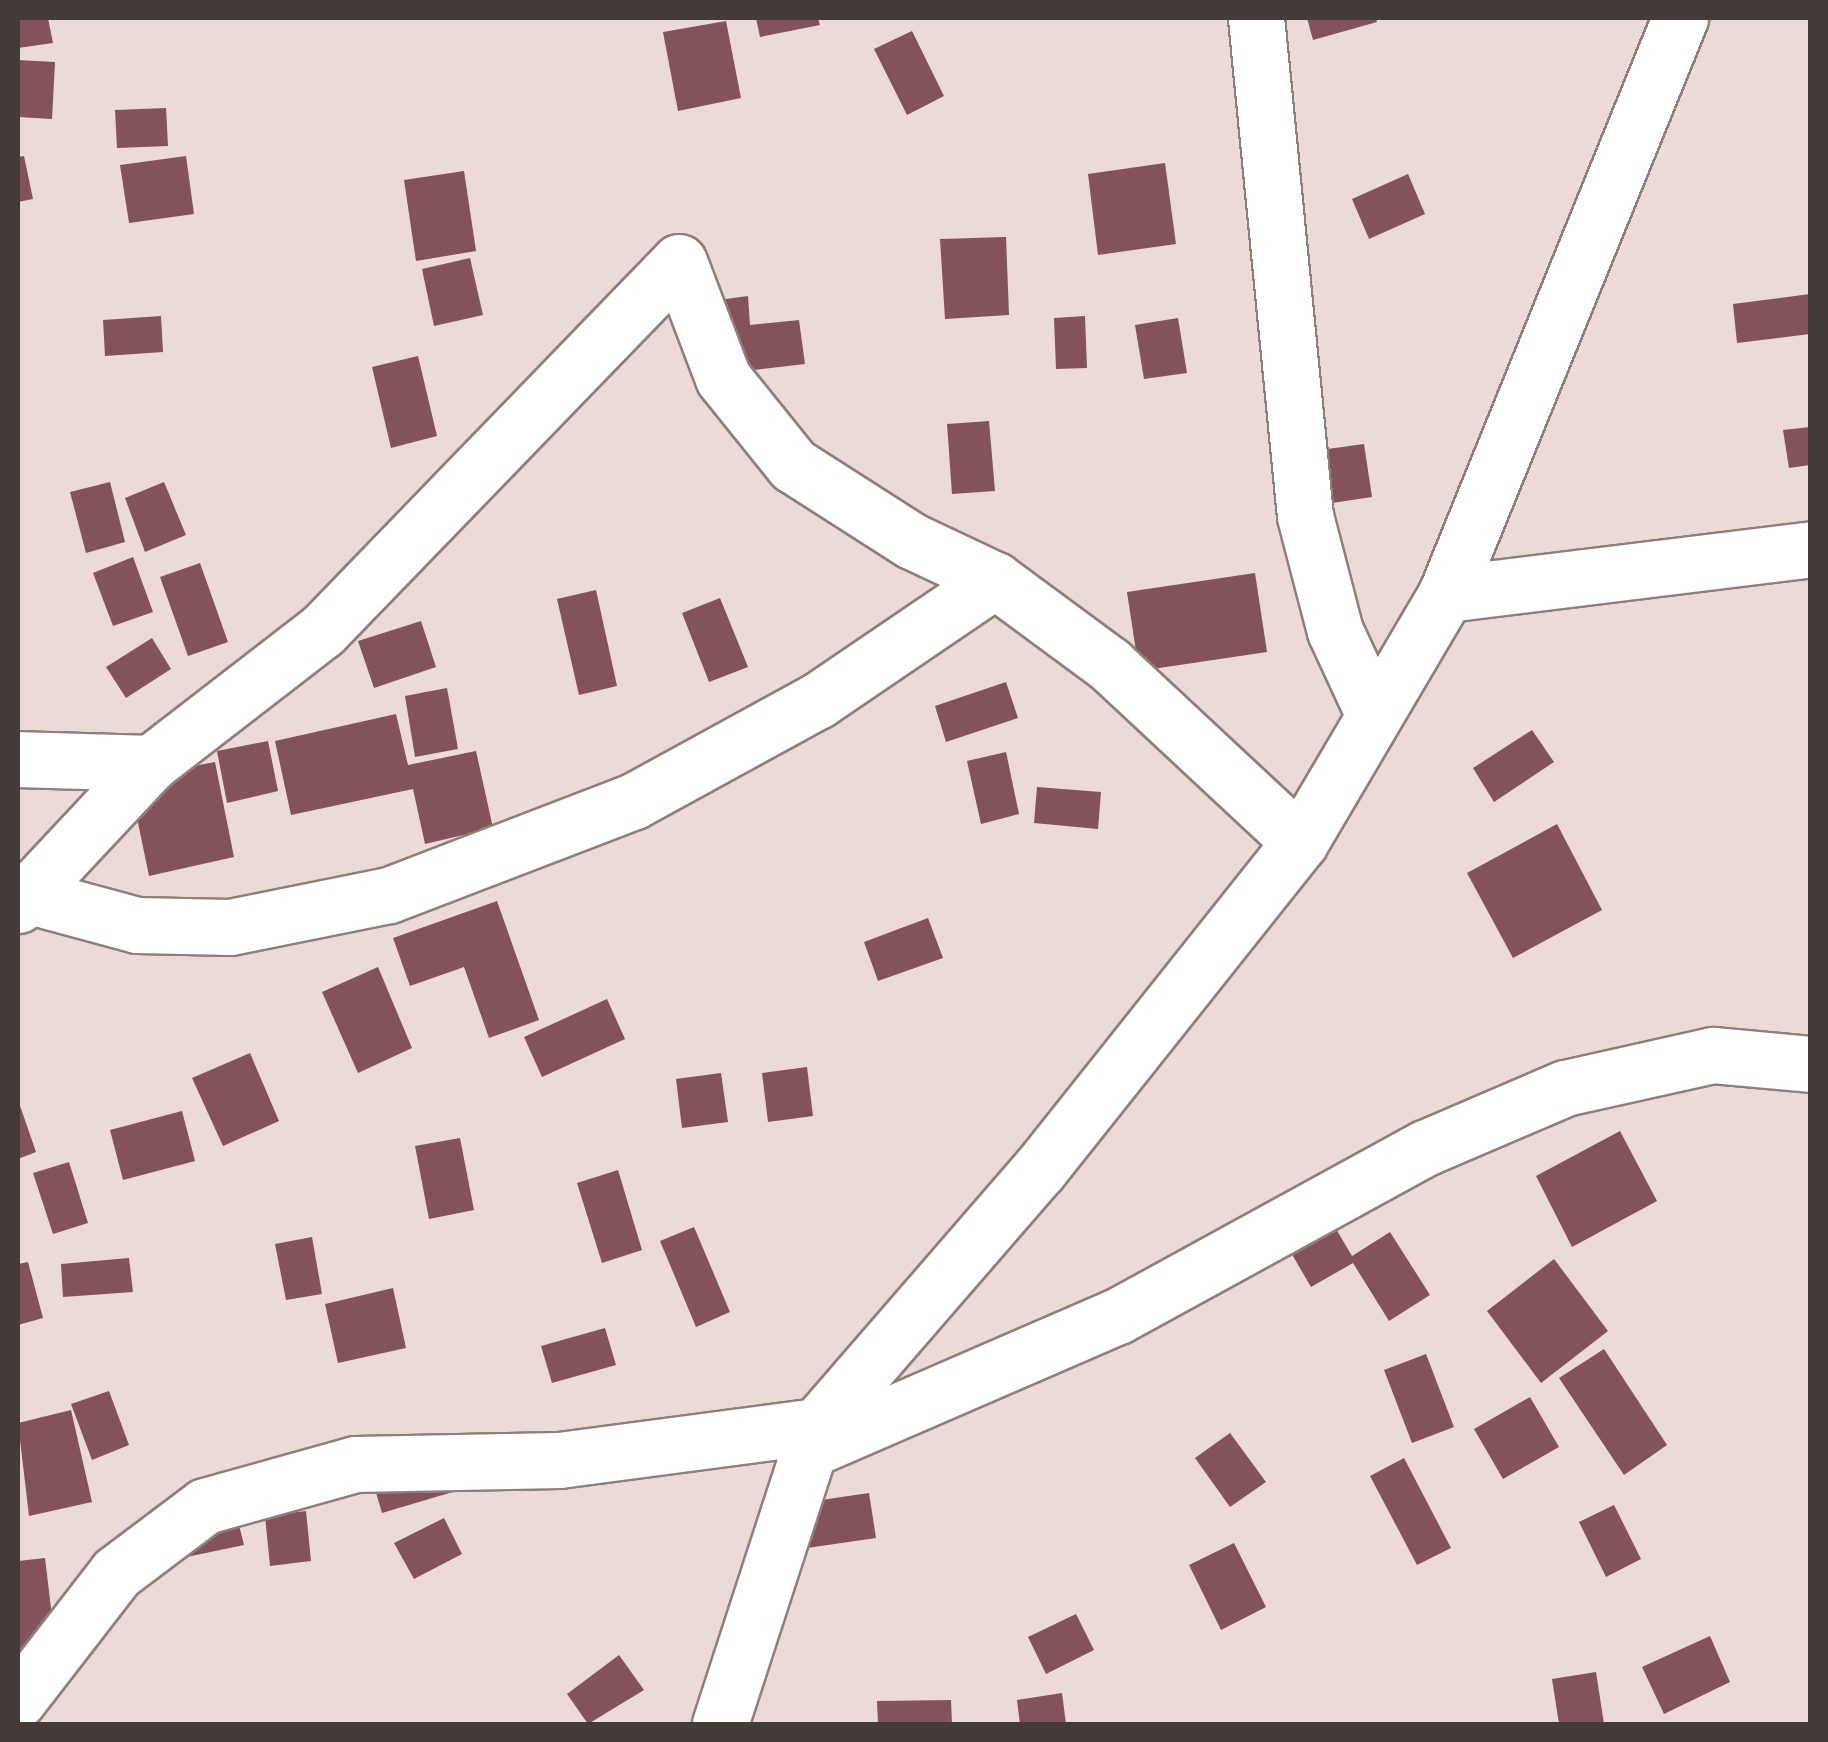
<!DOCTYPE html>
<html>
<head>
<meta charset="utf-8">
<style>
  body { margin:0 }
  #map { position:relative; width:1828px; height:1742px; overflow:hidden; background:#ebdad8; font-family:"Source Sans 3",sans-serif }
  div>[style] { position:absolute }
  .building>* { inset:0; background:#83525b }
  .roads { filter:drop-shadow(2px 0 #8e7f7d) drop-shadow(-2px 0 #8e7f7d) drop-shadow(0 2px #8e7f7d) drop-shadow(0 -2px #8e7f7d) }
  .minor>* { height:55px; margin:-27.5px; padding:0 27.5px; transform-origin:27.5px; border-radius:27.5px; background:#fff }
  span { translate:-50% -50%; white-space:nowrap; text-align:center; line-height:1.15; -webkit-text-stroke:10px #f9e7e5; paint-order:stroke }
  .frame { position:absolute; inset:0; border:20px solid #423b3a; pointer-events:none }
</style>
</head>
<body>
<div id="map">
  <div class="building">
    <i style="clip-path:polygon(18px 18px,48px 18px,53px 43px,18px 48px)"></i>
    <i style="clip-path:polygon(756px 18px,818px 18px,820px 25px,760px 37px)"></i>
    <i style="clip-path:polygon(1307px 18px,1376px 18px,1377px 22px,1313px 40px)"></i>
    <i style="clip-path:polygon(726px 21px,741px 98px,678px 111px,663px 32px)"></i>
    <i style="clip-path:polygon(912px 31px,944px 96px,907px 115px,874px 49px)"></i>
    <i style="clip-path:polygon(18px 60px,55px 62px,52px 119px,18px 117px)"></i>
    <i style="clip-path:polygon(166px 108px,168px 146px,117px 148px,115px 110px)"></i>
    <i style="clip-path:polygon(24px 156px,33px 199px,18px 202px,18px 157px)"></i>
    <i style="clip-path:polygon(186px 156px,194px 214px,129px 223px,120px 165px)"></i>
    <i style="clip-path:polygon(1165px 163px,1176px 244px,1098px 255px,1088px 174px)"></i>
    <i style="clip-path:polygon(464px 171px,476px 251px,416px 261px,404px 180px)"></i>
    <i style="clip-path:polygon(1408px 174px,1425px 214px,1369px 239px,1352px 199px)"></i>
    <i style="clip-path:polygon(1006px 237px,1009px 315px,945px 319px,940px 239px)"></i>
    <i style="clip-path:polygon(470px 258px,483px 315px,434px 326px,422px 269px)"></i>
    <i style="clip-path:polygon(1810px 294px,1810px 334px,1737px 343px,1733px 304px)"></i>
    <i style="clip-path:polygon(748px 296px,750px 325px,799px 320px,805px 364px,712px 375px,704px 302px)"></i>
    <i style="clip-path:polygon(161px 316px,163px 352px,105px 356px,103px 320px)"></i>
    <i style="clip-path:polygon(1085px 316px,1087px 368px,1056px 369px,1054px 318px)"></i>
    <i style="clip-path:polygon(1178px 318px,1187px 373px,1144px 379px,1135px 325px)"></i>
    <i style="clip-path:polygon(418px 356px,437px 436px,391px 448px,372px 367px)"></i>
    <i style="clip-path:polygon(989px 421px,995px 491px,952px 494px,947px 424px)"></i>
    <i style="clip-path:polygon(1810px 427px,1810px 465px,1789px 468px,1783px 430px)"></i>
    <i style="clip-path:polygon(1364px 444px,1372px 497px,1299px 508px,1291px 454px)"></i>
    <i style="clip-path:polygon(110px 482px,125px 542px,86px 553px,70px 492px)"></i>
    <i style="clip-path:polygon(164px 482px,186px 535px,145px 552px,125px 498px)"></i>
    <i style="clip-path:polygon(133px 557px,153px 612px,113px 626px,93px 573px)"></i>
    <i style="clip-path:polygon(200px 563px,228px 642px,188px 656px,160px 577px)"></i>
    <i style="clip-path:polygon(1255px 573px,1267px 652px,1139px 671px,1127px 592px)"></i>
    <i style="clip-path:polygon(596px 590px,617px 686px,579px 695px,557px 599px)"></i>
    <i style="clip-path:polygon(720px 598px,748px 667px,709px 682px,682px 613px)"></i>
    <i style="clip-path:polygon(421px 621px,436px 667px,374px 688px,358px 641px)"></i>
    <i style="clip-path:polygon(152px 638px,171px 669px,126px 698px,106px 667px)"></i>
    <i style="clip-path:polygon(1006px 682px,1018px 718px,946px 742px,935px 706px)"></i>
    <i style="clip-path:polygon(447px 688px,458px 749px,415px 757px,405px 696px)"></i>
    <i style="clip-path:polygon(396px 714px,408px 765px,476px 751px,493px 828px,425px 844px,413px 789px,291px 815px,275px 741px)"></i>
    <i style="clip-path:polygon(1532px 730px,1554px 762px,1494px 802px,1473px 768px)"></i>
    <i style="clip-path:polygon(268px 741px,278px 791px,227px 803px,217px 751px)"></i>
    <i style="clip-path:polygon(1006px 752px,1019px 814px,981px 824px,967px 761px)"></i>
    <i style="clip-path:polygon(215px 762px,234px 857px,149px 876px,129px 779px)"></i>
    <i style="clip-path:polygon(1037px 787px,1101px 792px,1098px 829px,1034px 823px)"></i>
    <i style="clip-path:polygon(1557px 824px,1602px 910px,1513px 958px,1467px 873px)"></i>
    <i style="clip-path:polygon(497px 901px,539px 1020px,489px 1038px,464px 967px,410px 986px,393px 938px)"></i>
    <i style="clip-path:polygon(928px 918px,943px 958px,878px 981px,864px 942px)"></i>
    <i style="clip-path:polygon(378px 967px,412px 1048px,358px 1073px,322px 992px)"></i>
    <i style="clip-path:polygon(607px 999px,625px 1039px,542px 1077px,524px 1037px)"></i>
    <i style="clip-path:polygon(250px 1053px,279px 1121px,223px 1146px,192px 1078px)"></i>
    <i style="clip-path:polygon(807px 1067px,813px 1116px,768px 1122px,762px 1073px)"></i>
    <i style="clip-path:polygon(721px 1073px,728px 1122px,682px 1128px,676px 1079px)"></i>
    <i style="clip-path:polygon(18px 1100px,36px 1152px,18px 1159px)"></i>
    <i style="clip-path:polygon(182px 1111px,195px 1161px,123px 1180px,110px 1130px)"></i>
    <i style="clip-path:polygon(1620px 1131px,1657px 1201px,1572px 1247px,1536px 1176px)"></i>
    <i style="clip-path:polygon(460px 1138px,474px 1210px,429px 1219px,415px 1146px)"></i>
    <i style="clip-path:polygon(69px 1162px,88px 1223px,53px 1234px,33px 1173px)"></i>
    <i style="clip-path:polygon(618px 1170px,642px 1250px,602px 1263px,577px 1183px)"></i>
    <i style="clip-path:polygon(1313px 1190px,1352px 1256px,1390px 1232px,1430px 1295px,1389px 1321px,1353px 1263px,1311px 1287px,1269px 1215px)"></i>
    <i style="clip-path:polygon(694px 1227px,730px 1312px,696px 1327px,660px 1241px)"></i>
    <i style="clip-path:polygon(312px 1237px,322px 1294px,286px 1300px,275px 1244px)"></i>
    <i style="clip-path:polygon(129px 1258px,133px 1292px,63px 1297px,61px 1264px)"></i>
    <i style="clip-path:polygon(1554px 1259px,1608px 1331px,1541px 1383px,1487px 1311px)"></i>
    <i style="clip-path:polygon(28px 1262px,43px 1318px,18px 1325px,18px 1264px)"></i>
    <i style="clip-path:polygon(393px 1288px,406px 1348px,338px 1363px,325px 1304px)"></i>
    <i style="clip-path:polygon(605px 1328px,616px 1365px,552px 1383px,541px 1346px)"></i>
    <i style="clip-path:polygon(1604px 1349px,1667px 1445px,1624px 1475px,1559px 1378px)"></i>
    <i style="clip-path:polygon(1426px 1354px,1454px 1427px,1412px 1443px,1384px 1370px)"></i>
    <i style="clip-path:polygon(109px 1391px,129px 1445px,92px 1460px,71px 1404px)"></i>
    <i style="clip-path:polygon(1530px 1397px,1559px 1447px,1503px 1479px,1474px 1429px)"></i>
    <i style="clip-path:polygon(71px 1410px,92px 1502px,29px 1516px,18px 1423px)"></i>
    <i style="clip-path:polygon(1230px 1433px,1266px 1482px,1230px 1507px,1195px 1458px)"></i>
    <i style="clip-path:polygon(444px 1448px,456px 1491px,382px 1513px,369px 1469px)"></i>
    <i style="clip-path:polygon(1404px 1458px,1451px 1548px,1417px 1565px,1370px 1476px)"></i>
    <i style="clip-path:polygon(869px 1493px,876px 1538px,800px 1549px,794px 1504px)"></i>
    <i style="clip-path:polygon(1614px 1505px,1641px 1559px,1606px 1577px,1579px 1522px)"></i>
    <i style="clip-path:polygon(235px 1509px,244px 1545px,177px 1559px)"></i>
    <i style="clip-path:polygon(306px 1511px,311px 1561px,270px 1566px,265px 1516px)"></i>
    <i style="clip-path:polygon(444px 1518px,462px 1554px,414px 1579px,394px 1543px)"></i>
    <i style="clip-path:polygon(1234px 1543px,1266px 1607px,1221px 1630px,1189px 1565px)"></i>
    <i style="clip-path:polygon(45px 1558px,56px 1650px,18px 1655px,18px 1561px)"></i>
    <i style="clip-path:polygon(1076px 1614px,1094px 1650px,1046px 1674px,1028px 1637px)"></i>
    <i style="clip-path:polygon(1710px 1636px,1730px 1682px,1664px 1714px,1642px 1667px)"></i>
    <i style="clip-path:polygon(619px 1655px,644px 1690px,588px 1724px,567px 1694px)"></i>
    <i style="clip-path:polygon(1596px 1672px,1604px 1724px,1559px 1724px,1552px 1679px)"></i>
    <i style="clip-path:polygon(1062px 1693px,1066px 1724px,1020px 1724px,1017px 1700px)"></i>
    <i style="clip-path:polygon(951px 1700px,952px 1724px,878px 1724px,877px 1701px)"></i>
  </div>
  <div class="roads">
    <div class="minor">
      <i style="left:1256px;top:18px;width:500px;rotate:84.38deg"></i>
      <i style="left:1305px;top:516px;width:119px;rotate:75.4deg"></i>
      <i style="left:1335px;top:631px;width:93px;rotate:65.1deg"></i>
      <i style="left:1446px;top:594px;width:367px;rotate:-7deg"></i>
      <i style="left:18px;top:759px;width:133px;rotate:1.7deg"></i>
      <i style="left:26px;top:895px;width:115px;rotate:15.1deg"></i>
      <i style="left:137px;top:925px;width:93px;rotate:1.2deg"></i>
      <i style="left:230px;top:927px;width:162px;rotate:-11.4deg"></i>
      <i style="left:389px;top:895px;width:262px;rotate:-21deg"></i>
      <i style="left:634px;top:801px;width:209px;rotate:-28.7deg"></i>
      <i style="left:817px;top:701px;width:215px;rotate:-34.2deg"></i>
      <i style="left:18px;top:905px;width:195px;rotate:-46.9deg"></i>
      <i style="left:151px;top:763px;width:216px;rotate:-37.7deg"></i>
      <i style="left:322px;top:631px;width:513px;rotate:-45.95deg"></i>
      <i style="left:679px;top:262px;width:124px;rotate:69.2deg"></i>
      <i style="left:723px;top:378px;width:112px;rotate:51.2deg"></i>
      <i style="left:793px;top:465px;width:141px;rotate:32.6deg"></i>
      <i style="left:912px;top:541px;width:92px;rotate:25.2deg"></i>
      <i style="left:995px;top:580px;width:142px;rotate:36.4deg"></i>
      <i style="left:1109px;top:664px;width:261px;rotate:43deg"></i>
      <i style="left:808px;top:1450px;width:338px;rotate:-23.4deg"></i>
      <i style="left:1118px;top:1316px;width:350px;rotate:-28.7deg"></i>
      <i style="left:1425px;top:1148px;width:152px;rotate:-23.2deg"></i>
      <i style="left:1565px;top:1088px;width:152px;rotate:-12.6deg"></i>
      <i style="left:1713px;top:1055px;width:97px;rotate:5.3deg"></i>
      <i style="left:18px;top:1700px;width:160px;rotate:-52.3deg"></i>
      <i style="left:116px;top:1573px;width:111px;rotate:-37deg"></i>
      <i style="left:205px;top:1506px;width:156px;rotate:-15.6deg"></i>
      <i style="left:355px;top:1464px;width:204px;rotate:-1.1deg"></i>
      <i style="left:559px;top:1460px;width:260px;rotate:-7.5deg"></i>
      <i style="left:817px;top:1426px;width:339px;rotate:-49.1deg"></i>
      <i style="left:1039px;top:1170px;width:419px;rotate:-51.5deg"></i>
      <i style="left:1300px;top:842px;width:288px;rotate:-59.5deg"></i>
      <i style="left:1446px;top:594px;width:622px;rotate:-67.89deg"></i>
      <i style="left:720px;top:1724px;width:313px;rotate:-72deg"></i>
    </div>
  </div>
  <div class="frame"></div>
</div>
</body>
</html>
